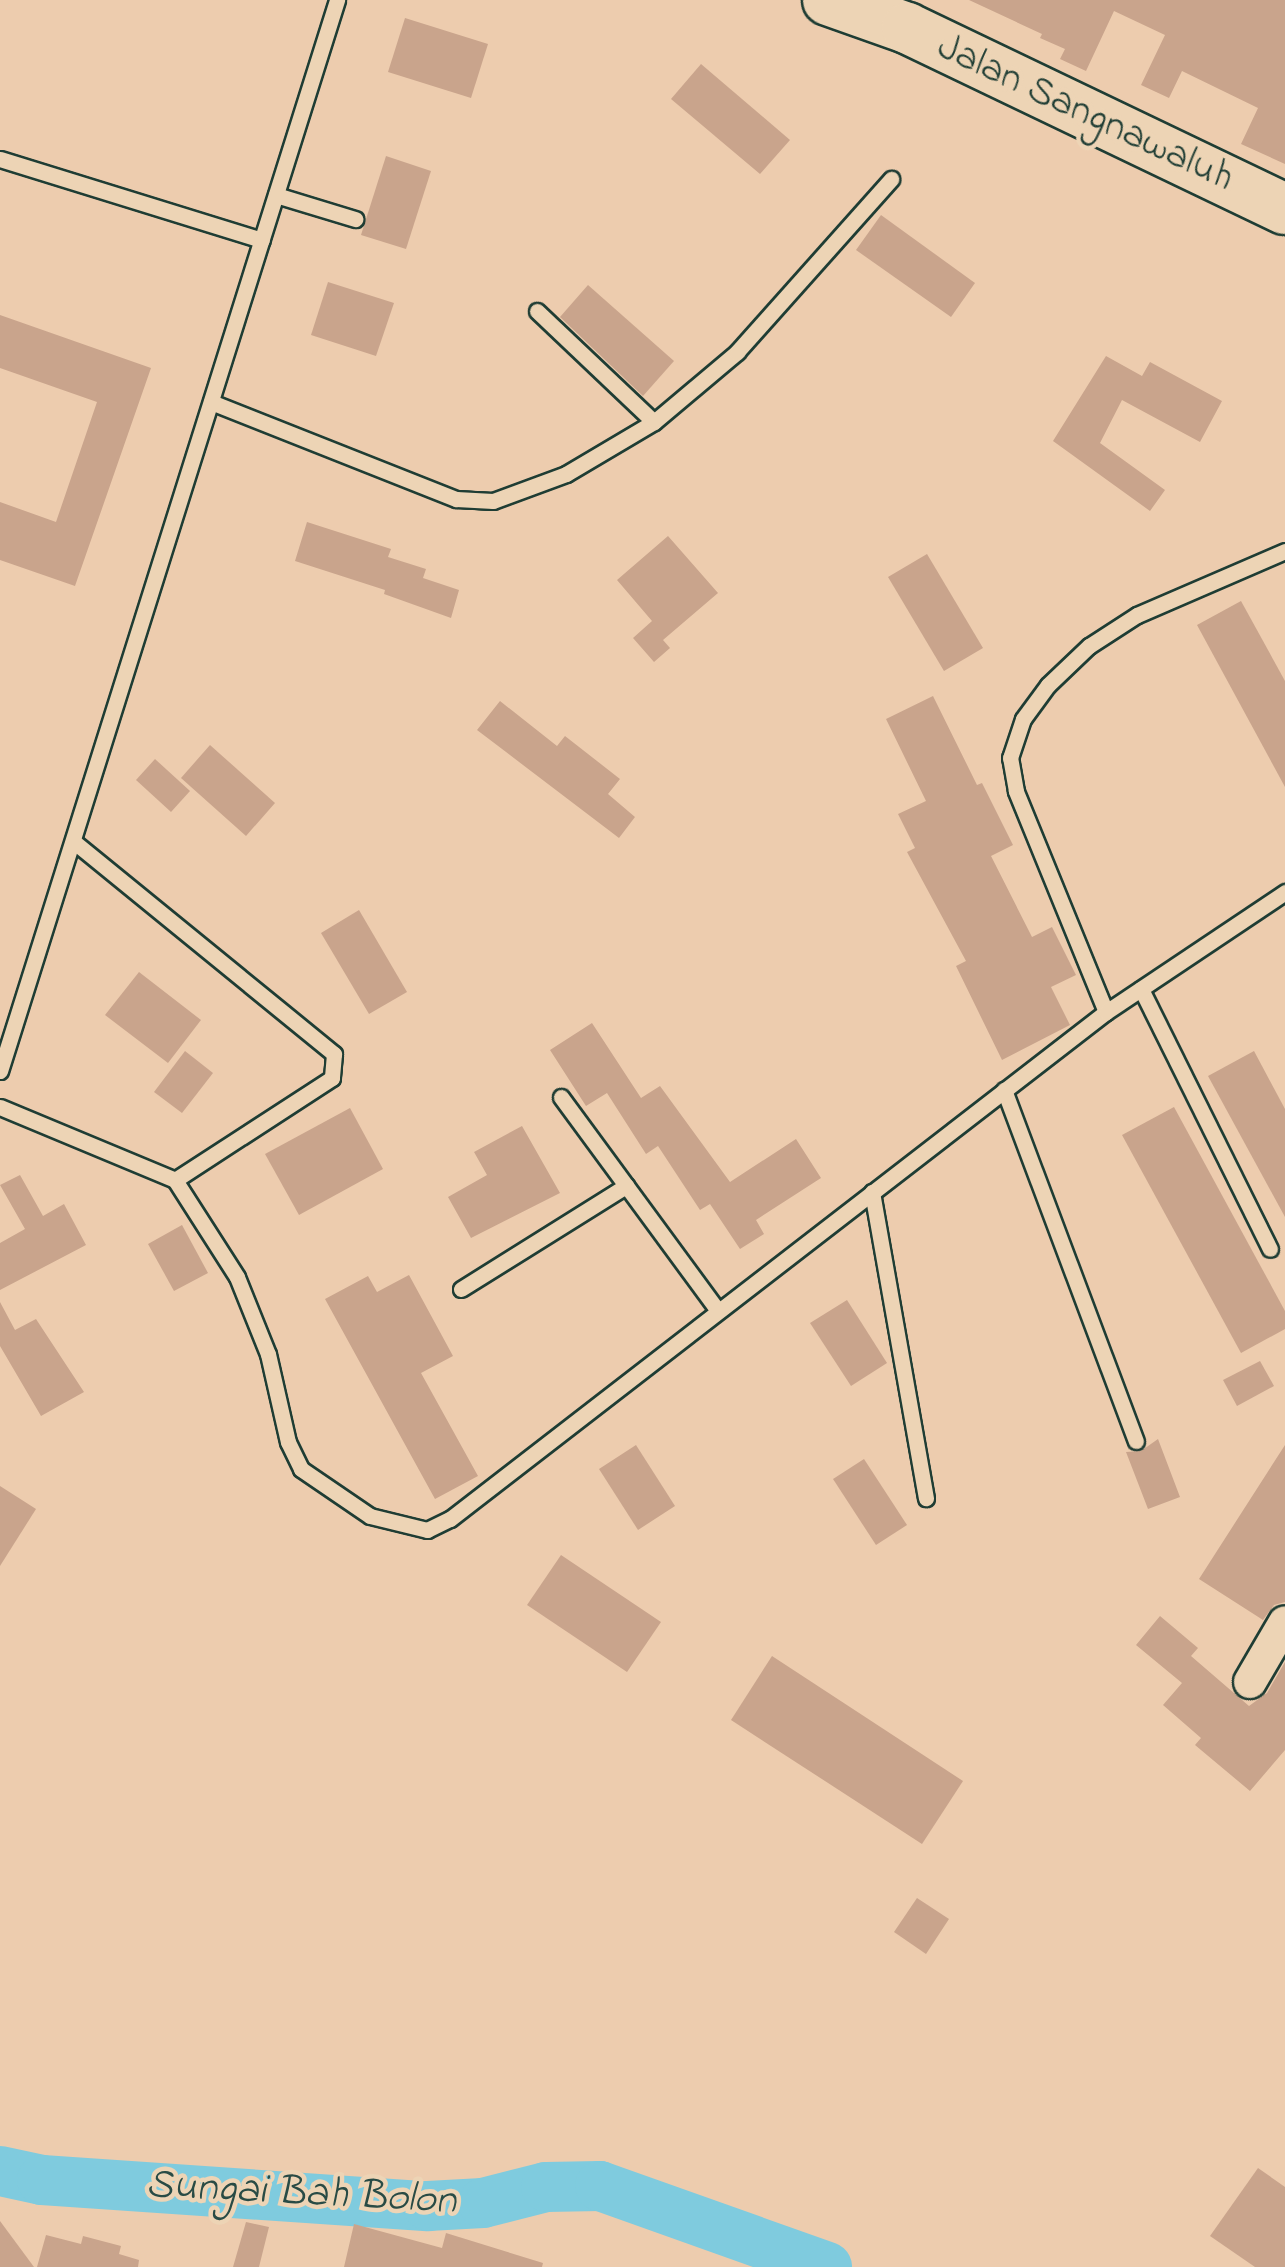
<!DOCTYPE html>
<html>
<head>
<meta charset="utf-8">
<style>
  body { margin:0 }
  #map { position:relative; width:1285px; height:2267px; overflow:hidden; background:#edccae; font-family:"Indie Flower",sans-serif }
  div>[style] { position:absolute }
  .river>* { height:50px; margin:-25px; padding:0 25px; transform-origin:25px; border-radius:25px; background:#7fcbde }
  .building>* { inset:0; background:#c9a48c }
  .roads { filter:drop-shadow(2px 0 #1f3d34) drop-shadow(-2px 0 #1f3d34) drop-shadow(0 2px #1f3d34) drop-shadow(0 -2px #1f3d34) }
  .lane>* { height:15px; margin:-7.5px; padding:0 7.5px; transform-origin:7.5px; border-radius:7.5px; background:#edd4b5 }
  .street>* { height:32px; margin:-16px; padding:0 16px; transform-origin:16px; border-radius:16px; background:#edd4b5 }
  .primary>* { height:50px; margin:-25px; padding:0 25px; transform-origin:25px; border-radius:25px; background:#edd4b5 }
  span { translate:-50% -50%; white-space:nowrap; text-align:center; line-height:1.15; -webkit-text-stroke:9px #edd4b5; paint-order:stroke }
  .street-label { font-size:40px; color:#1f3d34 }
  .water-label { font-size:42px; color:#294b45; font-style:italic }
</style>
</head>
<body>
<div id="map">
  <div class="river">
    <i style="left:0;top:2171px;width:43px;rotate:12.1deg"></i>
    <i style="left:42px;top:2180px;width:387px;rotate:3.9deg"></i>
    <i style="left:428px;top:2206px;width:55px;rotate:-3.1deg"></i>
    <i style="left:483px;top:2203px;width:65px;rotate:-14.3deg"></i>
    <i style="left:546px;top:2187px;width:54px;rotate:-1.1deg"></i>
    <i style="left:600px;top:2186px;width:241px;rotate:19.6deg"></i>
  </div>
  <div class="building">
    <i style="clip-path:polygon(969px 0,1285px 0,1285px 164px,1241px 144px,1258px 108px,1182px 71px,1169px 98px,1141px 85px,1165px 35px,1114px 11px,1086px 71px,1060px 59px,1065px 49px,1040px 38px,1042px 34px)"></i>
    <i style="clip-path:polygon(405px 18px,488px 44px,471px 98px,388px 72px)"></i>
    <i style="clip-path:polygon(701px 64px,790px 140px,760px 174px,671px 99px)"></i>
    <i style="clip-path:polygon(386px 156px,431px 171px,406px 249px,361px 235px)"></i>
    <i style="clip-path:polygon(881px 215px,975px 283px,951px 317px,856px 250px)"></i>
    <i style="clip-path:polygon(328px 282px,394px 303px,376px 356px,311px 335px)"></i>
    <i style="clip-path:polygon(588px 285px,674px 361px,643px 396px,560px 317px)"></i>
    <i style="clip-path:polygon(0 315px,151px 368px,75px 586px,0 560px,0 502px,56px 522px,97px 402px,0 368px)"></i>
    <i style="clip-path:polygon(1106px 356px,1142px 376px,1150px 362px,1222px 401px,1200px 442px,1122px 400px,1100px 443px,1165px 490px,1150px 511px,1053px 441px)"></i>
    <i style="clip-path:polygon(307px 522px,391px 549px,388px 557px,426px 569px,423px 578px,459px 590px,451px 618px,384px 594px,385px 590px,295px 561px)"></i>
    <i style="clip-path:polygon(668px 536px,718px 593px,663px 640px,670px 648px,654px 662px,633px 638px,652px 621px,617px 580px)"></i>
    <i style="clip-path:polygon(927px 554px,983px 648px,944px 671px,888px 577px)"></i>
    <i style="clip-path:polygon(1241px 601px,1285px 681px,1285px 787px,1197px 625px)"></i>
    <i style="clip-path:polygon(933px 696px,977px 785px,982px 783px,1013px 845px,991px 856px,1032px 937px,1052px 927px,1076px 975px,1051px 987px,1070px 1025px,1002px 1060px,956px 966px,966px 961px,907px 852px,915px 848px,898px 814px,926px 801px,886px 719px)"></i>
    <i style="clip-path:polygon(500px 701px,557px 746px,565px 736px,620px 779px,608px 794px,635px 817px,619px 838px,477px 730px)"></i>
    <i style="clip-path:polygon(210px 745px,275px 803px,246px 836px,181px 778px)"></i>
    <i style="clip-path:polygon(155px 759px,190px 791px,171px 812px,136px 780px)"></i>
    <i style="clip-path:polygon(359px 910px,407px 992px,369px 1014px,321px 933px)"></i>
    <i style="clip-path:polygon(139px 972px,201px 1020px,168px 1063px,105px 1015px)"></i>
    <i style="clip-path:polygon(592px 1023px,641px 1098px,660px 1086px,730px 1182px,796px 1139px,821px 1178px,756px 1220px,764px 1234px,740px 1249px,710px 1204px,700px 1210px,658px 1146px,646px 1154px,607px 1093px,586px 1106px,550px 1050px)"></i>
    <i style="clip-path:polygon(185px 1051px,213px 1073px,182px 1113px,154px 1092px)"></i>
    <i style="clip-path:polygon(1254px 1051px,1285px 1109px,1285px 1217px,1208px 1076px)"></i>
    <i style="clip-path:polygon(1174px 1107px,1285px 1311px,1285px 1329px,1241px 1353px,1122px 1135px)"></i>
    <i style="clip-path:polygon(350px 1108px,383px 1169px,299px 1215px,265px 1154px)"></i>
    <i style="clip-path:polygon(522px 1126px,560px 1193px,471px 1238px,448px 1197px,487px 1175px,474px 1152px)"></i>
    <i style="clip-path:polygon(20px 1175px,43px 1216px,64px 1204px,86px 1245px,0 1290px,0 1243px,25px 1229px,0 1185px)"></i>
    <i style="clip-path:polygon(182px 1225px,208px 1273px,174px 1291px,148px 1244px)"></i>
    <i style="clip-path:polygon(409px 1275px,453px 1356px,421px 1373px,478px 1476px,435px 1499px,325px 1299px,368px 1276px,377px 1292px)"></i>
    <i style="clip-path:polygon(847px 1300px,887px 1363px,851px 1386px,810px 1323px)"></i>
    <i style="clip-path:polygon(0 1302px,15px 1330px,36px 1319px,84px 1392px,41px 1416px,0 1346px)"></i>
    <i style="clip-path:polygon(1260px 1361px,1274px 1386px,1237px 1406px,1223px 1380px)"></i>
    <i style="clip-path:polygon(1158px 1439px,1180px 1497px,1148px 1509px,1126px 1452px,1141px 1451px)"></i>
    <i style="clip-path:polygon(636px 1445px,675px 1506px,638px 1530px,599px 1469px)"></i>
    <i style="clip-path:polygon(1285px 1445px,1285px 1602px,1274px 1605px,1263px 1620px,1199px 1579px)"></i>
    <i style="clip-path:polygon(864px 1459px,907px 1525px,876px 1545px,833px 1479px)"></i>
    <i style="clip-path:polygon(0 1486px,36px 1509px,0 1566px)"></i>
    <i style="clip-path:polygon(561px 1555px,661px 1622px,627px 1672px,527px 1605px)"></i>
    <i style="clip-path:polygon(1160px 1616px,1198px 1648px,1191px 1656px,1249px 1706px,1267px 1693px,1285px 1662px,1285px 1750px,1250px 1791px,1195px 1745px,1201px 1738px,1163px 1705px,1182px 1683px,1136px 1645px)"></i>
    <i style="clip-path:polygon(772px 1656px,963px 1781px,922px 1844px,731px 1720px)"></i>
    <i style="clip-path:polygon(917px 1898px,949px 1919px,926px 1954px,894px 1932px)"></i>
    <i style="clip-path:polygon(1258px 2168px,1285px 2187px,1285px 2267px,1255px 2267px,1210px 2236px)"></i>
    <i style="clip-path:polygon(0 2221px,34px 2267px,0 2267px)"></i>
    <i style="clip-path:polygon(246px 2222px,269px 2227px,259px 2267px,233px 2267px)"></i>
    <i style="clip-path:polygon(354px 2224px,442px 2248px,446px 2233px,543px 2263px,542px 2267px,344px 2267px)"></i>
    <i style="clip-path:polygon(46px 2235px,81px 2244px,83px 2236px,121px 2246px,119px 2254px,139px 2260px,138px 2267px,37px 2267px)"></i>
  </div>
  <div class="roads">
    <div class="lane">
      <i style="left:0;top:159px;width:274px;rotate:17.2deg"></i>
      <i style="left:276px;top:195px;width:83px;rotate:16.9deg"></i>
      <i style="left:537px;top:311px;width:161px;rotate:43.5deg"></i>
      <i style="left:211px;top:402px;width:264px;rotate:21.6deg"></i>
      <i style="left:456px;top:499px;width:37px;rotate:3deg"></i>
      <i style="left:493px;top:501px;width:78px;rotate:-20.3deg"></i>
      <i style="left:566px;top:474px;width:102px;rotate:-30.6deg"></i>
      <i style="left:654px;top:422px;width:109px;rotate:-40.1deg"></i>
      <i style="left:737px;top:352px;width:232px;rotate:-48.3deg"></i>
      <i style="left:73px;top:841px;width:337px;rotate:39.2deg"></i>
      <i style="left:334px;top:1054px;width:24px;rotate:95deg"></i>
      <i style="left:332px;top:1078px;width:187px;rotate:147deg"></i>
      <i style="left:1141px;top:989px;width:290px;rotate:63.6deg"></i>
      <i style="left:1106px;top:1012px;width:239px;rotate:-112.2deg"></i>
      <i style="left:1016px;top:791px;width:34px;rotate:-100deg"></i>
      <i style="left:1010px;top:758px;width:41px;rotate:-71.6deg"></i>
      <i style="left:1023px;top:719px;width:42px;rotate:-53.7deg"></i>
      <i style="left:1048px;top:685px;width:57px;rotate:-43.6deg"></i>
      <i style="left:1089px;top:646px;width:57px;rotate:-32.9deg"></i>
      <i style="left:1137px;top:615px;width:161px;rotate:-23.4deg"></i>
      <i style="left:0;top:1071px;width:1123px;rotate:-72.53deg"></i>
      <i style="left:1004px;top:1090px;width:375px;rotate:69.4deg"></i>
      <i style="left:561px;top:1097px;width:265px;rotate:53.7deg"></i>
      <i style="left:0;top:1107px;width:190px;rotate:22.6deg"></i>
      <i style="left:175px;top:1180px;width:115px;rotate:57.4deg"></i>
      <i style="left:237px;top:1277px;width:83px;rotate:68.1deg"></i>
      <i style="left:268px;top:1354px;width:90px;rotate:77.2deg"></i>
      <i style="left:288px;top:1442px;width:30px;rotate:64deg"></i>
      <i style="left:301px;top:1469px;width:83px;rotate:34.3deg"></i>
      <i style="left:370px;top:1516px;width:59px;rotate:13.8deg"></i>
      <i style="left:427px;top:1530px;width:25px;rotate:-26deg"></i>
      <i style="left:450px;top:1519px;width:829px;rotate:-37.7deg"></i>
      <i style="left:1106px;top:1012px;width:216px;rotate:-33.8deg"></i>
      <i style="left:872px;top:1192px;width:311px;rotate:80deg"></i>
      <i style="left:461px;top:1289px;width:195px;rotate:-32deg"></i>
    </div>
    <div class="street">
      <i style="left:1250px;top:1682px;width:69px;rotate:-59.7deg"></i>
    </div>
    <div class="primary">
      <i style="left:828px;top:0;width:84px;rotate:19.5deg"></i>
      <i style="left:907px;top:28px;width:419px;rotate:25.6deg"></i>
    </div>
  </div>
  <div class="street-label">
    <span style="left:1085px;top:114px;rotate:25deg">Jalan Sangnawaluh</span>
  </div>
  <div class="water-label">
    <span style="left:301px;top:2194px;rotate:3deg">Sungai Bah Bolon</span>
  </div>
</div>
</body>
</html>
